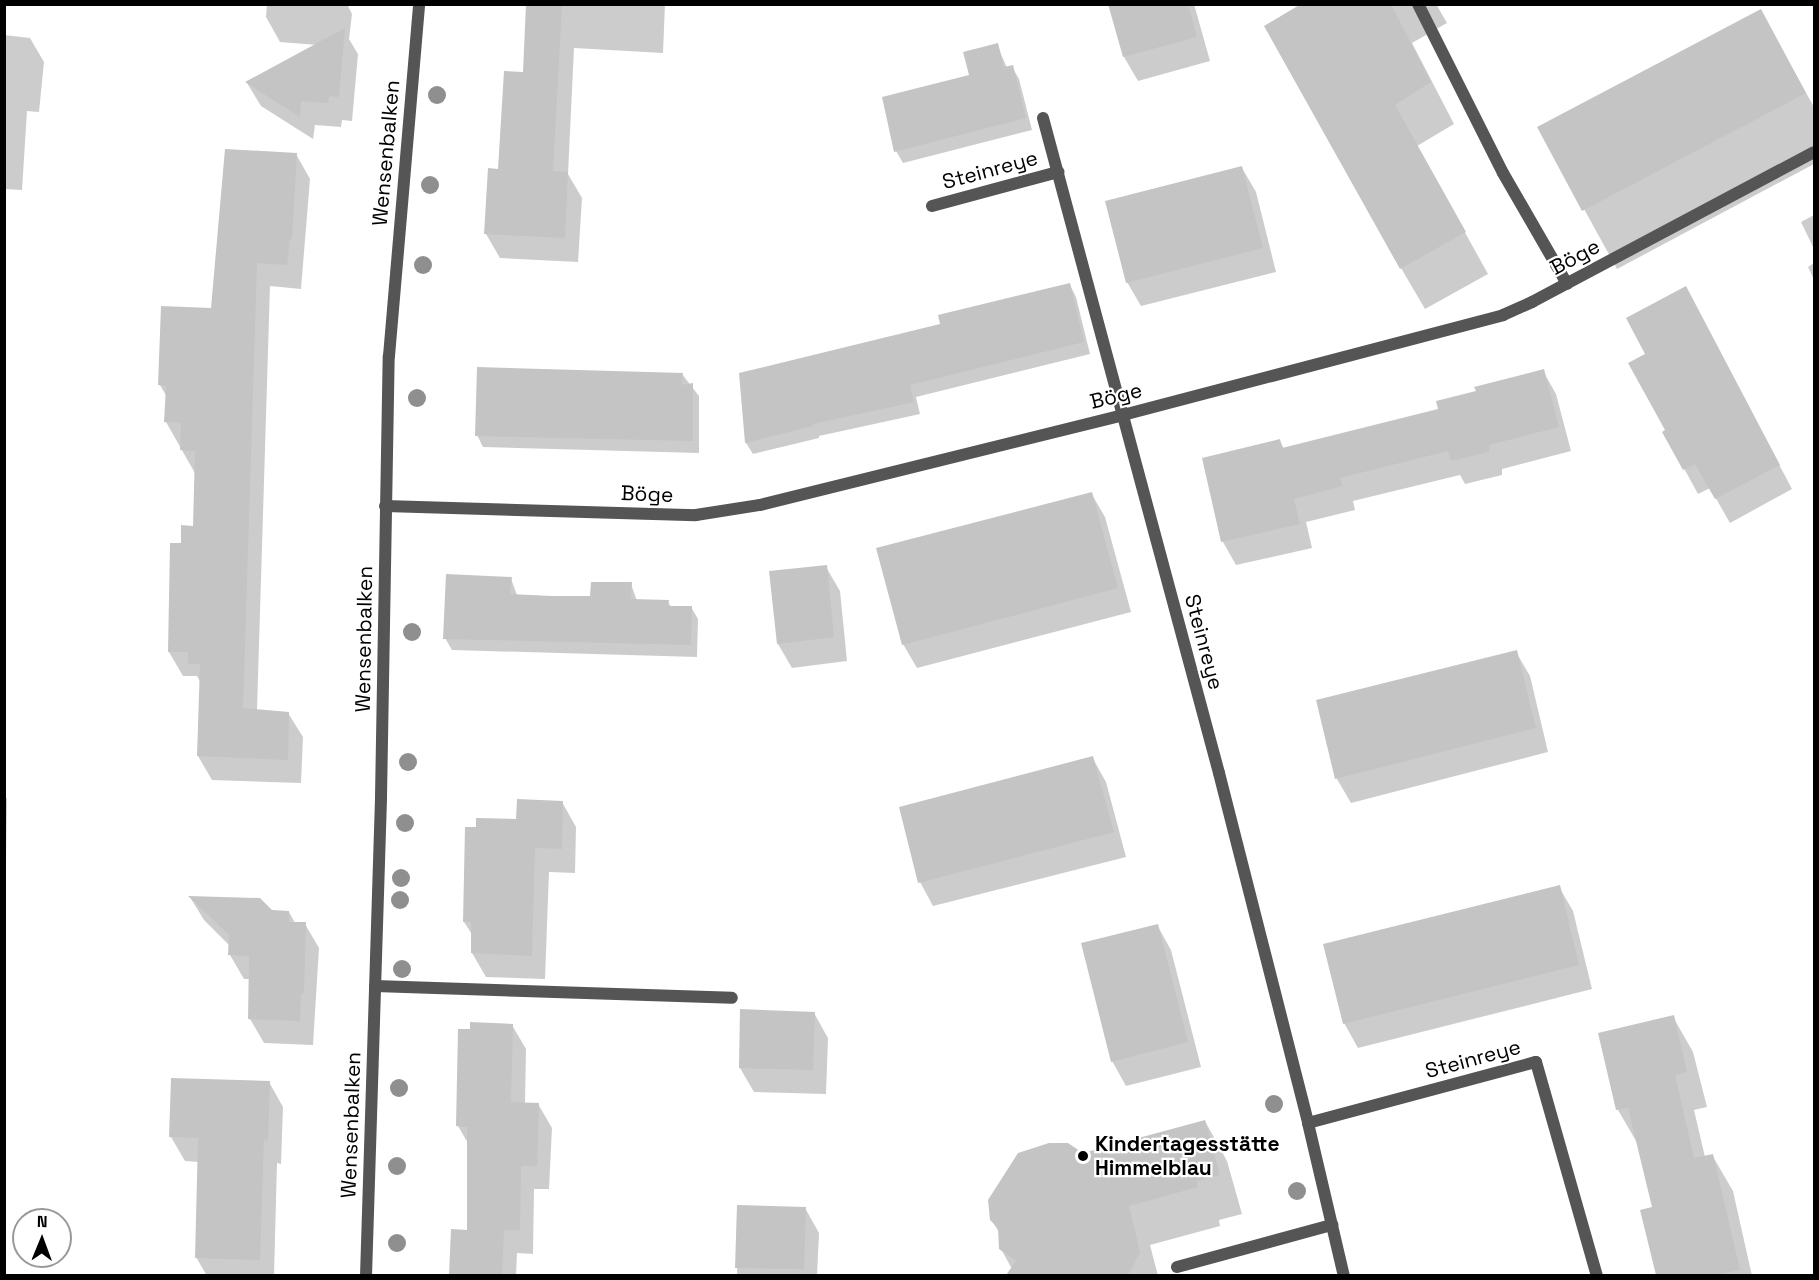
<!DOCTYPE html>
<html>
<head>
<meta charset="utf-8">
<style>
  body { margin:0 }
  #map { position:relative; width:1819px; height:1280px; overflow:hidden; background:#fff; font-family:"Space Grotesk",sans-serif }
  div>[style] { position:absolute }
  .shadow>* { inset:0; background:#0003 }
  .building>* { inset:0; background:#c4c4c4 }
  .lane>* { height:12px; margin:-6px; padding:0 6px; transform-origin:6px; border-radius:6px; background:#555 }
  .street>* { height:12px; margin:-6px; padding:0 6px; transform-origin:6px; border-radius:6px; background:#555 }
  .trees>* { width:18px; height:18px; margin:-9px; border-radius:50%; background:#8f8f8f }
  .dots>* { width:16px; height:16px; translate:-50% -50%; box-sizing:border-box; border:3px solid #fff; border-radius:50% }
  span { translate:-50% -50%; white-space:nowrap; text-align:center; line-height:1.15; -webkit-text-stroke:4.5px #fff; paint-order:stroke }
  .street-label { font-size:21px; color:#000 }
  .poi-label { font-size:21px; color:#000; font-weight:700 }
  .left { translate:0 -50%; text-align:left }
  .frame { position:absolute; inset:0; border:6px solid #000; pointer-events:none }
  .north { position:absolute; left:12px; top:1208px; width:60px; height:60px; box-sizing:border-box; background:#fff; border:2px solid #999; border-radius:50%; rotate:1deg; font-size:16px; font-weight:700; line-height:24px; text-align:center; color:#000 }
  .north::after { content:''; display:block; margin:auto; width:21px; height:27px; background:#000; clip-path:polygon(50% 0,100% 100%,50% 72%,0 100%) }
</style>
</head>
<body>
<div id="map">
  <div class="shadow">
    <i style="clip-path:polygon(267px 4px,347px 4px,352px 14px,349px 39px,358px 54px,352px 121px,342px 120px,341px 127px,315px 125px,313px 139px,261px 106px,247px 83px,318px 45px,280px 42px,266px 17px)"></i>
    <i style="clip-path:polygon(528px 4px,665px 4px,663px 53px,574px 48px,568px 174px,582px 198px,578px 262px,500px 258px,486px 234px,524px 74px)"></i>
    <i style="clip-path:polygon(1110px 4px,1194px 4px,1210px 61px,1138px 81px,1124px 57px)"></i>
    <i style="clip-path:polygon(1304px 4px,1436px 4px,1447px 23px,1412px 43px,1454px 124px,1417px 146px,1488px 274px,1425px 309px,1401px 268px)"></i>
    <i style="clip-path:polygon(1760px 11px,1814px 107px,1814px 164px,1617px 269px,1539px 127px)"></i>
    <i style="clip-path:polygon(4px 35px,30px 38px,44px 62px,39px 112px,27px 111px,22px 190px,4px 189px)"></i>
    <i style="clip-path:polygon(997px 45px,1007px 68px,1012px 67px,1019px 79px,1032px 130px,903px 163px,896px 151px,971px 76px)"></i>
    <i style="clip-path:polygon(296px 154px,310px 179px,301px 289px,270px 286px,257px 710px,288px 713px,303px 737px,301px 783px,212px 780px,198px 756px,201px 683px,197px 676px,183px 676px,169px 652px,182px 544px,194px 528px,196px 475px,166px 422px,167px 397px,160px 385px,213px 309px)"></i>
    <i style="clip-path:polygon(1242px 168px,1256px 192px,1276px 272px,1141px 306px,1127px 282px)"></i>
    <i style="clip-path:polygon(1814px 215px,1814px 249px,1801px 222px)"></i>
    <i style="clip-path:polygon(1814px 263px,1814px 280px,1808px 267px)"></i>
    <i style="clip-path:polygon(1070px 285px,1076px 297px,1090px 354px,916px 397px,920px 414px,819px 436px,819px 438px,753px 454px,746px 443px,741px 374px,942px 325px)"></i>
    <i style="clip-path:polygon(1686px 288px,1792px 489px,1730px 523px,1710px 488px,1698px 494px,1664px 432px,1667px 431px,1647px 354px)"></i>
    <i style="clip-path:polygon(1543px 371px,1556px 394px,1571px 451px,1502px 469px,1502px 475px,1465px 484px,1460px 475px,1353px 501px,1355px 510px,1306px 522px,1312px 548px,1236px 565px,1223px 542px,1204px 459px,1280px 441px,1284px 449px,1439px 410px,1478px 392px)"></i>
    <i style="clip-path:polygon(682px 374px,699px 396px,699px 453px,483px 447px,477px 435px)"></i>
    <i style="clip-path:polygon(1091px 493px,1105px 517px,1131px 612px,917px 668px,903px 644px)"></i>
    <i style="clip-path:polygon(826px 567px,840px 591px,847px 661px,792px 668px,778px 644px)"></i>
    <i style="clip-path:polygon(511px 579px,517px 595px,592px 598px,631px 584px,637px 601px,668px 602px,672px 608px,691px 607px,698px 619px,697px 657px,452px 650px,445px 638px)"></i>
    <i style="clip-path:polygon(1516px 652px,1530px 676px,1548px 752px,1351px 803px,1337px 779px,1318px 701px)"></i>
    <i style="clip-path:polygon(1092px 757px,1106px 782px,1126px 857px,933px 906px,920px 882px)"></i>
    <i style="clip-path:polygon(4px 794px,7px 799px,6px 860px,4px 860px)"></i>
    <i style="clip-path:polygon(562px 802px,576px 827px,575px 873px,549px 872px,545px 979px,486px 977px,472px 953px,473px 936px,464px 922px,478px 829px,518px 820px)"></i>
    <i style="clip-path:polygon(1559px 887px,1573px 911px,1592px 989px,1358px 1048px,1344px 1023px)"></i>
    <i style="clip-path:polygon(190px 897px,271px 912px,289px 912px,295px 923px,305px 924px,319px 948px,313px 1045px,264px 1043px,250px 1019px,250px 979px,244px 979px,230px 955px,230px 946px,204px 920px)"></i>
    <i style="clip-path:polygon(1157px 925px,1171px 950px,1201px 1067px,1126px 1086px,1112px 1061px)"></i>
    <i style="clip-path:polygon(814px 1013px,828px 1038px,826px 1094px,754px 1092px,740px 1068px)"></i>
    <i style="clip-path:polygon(1673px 1017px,1693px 1052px,1707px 1107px,1694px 1110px,1705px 1157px,1712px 1155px,1733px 1191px,1752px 1276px,1657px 1276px,1642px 1211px,1653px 1208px,1639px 1146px,1618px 1110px,1600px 1034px)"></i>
    <i style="clip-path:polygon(512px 1025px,526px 1049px,525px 1104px,538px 1104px,552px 1128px,549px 1189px,534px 1189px,533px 1254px,517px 1253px,516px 1276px,450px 1276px,452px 1231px,468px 1232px,469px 1145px,458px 1126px)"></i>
    <i style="clip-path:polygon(172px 1079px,269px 1082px,283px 1107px,281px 1164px,277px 1163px,274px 1276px,207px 1276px,196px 1257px,199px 1162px,185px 1161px,171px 1137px)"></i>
    <i style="clip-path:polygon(1205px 1121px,1227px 1161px,1242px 1214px,1219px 1220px,1220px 1226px,1150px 1245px,1158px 1276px,1008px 1276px,1012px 1269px,1001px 1249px,1000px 1234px,991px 1219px,1083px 1154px)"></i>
    <i style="clip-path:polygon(738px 1207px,805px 1208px,819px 1233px,817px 1276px,737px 1276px)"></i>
  </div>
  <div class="building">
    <i style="clip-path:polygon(526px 4px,562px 4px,553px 171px,568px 172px,565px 238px,484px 234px,488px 168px,498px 169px,504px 71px,523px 72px)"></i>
    <i style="clip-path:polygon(1108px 4px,1188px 4px,1197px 37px,1123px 57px)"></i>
    <i style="clip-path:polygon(1301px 4px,1391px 4px,1431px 82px,1395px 105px,1466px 232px,1400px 269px,1264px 26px)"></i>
    <i style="clip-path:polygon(1761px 9px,1806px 93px,1582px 211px,1537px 127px)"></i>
    <i style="clip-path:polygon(345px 28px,339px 97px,329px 96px,328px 103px,301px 101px,300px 117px,245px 82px)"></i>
    <i style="clip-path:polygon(998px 43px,1004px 67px,1013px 65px,1026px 118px,894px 152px,882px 97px,969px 75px,963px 52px)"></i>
    <i style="clip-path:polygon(225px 149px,297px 153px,292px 239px,290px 239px,287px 265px,257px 263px,243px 708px,289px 712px,288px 760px,197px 756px,200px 664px,188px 664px,188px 652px,168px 652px,170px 543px,181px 543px,181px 525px,193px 526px,195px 451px,180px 450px,181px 423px,164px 422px,166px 386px,158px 385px,161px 306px,211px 308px)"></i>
    <i style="clip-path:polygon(1242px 166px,1263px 248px,1126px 283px,1105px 201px)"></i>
    <i style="clip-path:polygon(1070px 283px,1084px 342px,910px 385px,914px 402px,813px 424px,813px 426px,745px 443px,739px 373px,940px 324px,938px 315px)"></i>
    <i style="clip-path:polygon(1686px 286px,1780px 465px,1715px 499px,1695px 464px,1683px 470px,1662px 432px,1665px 430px,1628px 363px,1645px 354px,1626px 318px)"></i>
    <i style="clip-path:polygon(477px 367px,683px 373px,682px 385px,693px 383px,693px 441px,475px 436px)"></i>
    <i style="clip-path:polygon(1544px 369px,1559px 427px,1489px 445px,1489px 452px,1451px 461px,1448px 451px,1340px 478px,1343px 486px,1294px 499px,1300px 524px,1221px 542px,1202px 458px,1280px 439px,1282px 448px,1438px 409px,1436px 401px,1476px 391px,1474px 387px)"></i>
    <i style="clip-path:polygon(1092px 492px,1118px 588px,902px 645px,876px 548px)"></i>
    <i style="clip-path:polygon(827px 565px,834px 637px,777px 644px,769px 571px)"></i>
    <i style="clip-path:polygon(446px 574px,512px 577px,510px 594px,551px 596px,590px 596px,591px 582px,632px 582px,631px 599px,669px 600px,668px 606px,692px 606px,691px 645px,443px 639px)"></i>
    <i style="clip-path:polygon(1517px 650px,1536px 728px,1335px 779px,1316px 700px)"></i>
    <i style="clip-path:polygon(1093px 756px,1114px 832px,918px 883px,899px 807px)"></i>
    <i style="clip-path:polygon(517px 799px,563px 801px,562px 849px,535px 848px,532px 956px,471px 953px,471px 922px,463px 922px,465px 827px,476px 827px,476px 818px,516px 819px)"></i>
    <i style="clip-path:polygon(1560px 885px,1579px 965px,1343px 1024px,1323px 944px)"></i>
    <i style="clip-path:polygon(188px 896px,260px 898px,272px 910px,289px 911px,289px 922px,306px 922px,304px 993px,301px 994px,300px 1021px,248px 1019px,249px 956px,228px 955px,229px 935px)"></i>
    <i style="clip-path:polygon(1158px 924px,1188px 1042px,1111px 1062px,1081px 943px)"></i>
    <i style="clip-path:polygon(740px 1009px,815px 1012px,813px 1070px,739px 1068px)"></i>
    <i style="clip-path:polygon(1674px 1015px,1687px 1072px,1675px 1075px,1694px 1158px,1713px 1154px,1740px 1270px,1716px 1275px,1656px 1275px,1640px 1210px,1652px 1207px,1628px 1108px,1616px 1110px,1598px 1033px)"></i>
    <i style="clip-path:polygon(470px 1022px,513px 1024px,511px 1102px,539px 1103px,537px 1166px,521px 1166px,520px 1230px,504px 1230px,502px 1275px,449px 1275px,451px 1229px,467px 1230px,467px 1127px,456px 1126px,458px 1029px,470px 1029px)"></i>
    <i style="clip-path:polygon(171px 1078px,270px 1081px,268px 1141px,264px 1140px,260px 1260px,195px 1258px,198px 1138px,169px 1137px)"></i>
    <i style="clip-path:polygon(1205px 1120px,1220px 1175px,1197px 1181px,1198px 1187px,1129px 1206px,1140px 1252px,1128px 1275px,1006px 1275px,1016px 1261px,999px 1249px,998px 1228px,990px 1220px,988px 1200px,1018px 1153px,1049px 1143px,1068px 1143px,1083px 1153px)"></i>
    <i style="clip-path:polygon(737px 1205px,806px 1207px,804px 1269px,735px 1268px)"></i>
  </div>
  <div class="lane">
    <i style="left:1418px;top:4px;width:189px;rotate:63.3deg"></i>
    <i style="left:1503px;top:173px;width:128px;rotate:60deg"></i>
    <i style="left:375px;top:986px;width:357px;rotate:1.9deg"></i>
    <i style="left:1177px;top:1267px;width:161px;rotate:-15.2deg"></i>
  </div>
  <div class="street">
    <i style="left:1043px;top:118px;width:678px;rotate:74.96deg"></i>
    <i style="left:1219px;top:773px;width:361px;rotate:75.7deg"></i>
    <i style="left:1308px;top:1123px;width:157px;rotate:76.8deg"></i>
    <i style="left:932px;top:206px;width:131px;rotate:-15.1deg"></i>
    <i style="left:385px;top:506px;width:311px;rotate:1.7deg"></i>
    <i style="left:696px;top:515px;width:65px;rotate:-8.9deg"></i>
    <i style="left:760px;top:505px;width:374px;rotate:-13.9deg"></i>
    <i style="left:1123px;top:415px;width:393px;rotate:-14.7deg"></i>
    <i style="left:1503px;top:315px;width:32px;rotate:-24deg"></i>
    <i style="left:1532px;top:302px;width:319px;rotate:-28deg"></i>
    <i style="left:1308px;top:1123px;width:236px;rotate:-15deg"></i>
    <i style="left:1536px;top:1062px;width:223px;rotate:74.1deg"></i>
    <i style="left:366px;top:1276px;width:479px;rotate:-88.2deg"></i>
    <i style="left:381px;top:797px;width:441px;rotate:-89deg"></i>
    <i style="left:389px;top:356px;width:353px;rotate:-85.1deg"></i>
  </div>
  <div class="trees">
    <i style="left:437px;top:95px"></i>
    <i style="left:430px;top:185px"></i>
    <i style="left:423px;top:265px"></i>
    <i style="left:417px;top:398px"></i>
    <i style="left:412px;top:632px"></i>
    <i style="left:408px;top:762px"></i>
    <i style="left:405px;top:823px"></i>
    <i style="left:401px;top:878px"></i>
    <i style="left:400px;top:900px"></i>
    <i style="left:402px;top:969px"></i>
    <i style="left:399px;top:1088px"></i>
    <i style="left:1274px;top:1104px"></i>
    <i style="left:397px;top:1166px"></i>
    <i style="left:1297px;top:1191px"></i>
    <i style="left:397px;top:1243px"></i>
  </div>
  <div class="dots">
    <i style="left:1083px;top:1156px;background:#000"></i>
  </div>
  <div class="street-label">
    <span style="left:386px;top:153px;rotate:-85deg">Wensenbalken</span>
    <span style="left:990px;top:170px;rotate:-15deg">Steinreye</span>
    <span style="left:1575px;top:257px;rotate:-28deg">Böge</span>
    <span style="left:1116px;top:396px;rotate:-14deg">Böge</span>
    <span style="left:647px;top:494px;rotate:2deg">Böge</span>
    <span style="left:364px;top:639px;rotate:-89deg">Wensenbalken</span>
    <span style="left:1204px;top:642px;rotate:75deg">Steinreye</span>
    <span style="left:1473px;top:1059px;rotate:-15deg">Steinreye</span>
    <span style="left:351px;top:1125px;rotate:-88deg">Wensenbalken</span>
  </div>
  <div class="poi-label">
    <span class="left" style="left:1095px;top:1156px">Kindertagesstätte<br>Himmelblau</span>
  </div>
  <div class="frame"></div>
  <div class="north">N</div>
</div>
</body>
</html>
